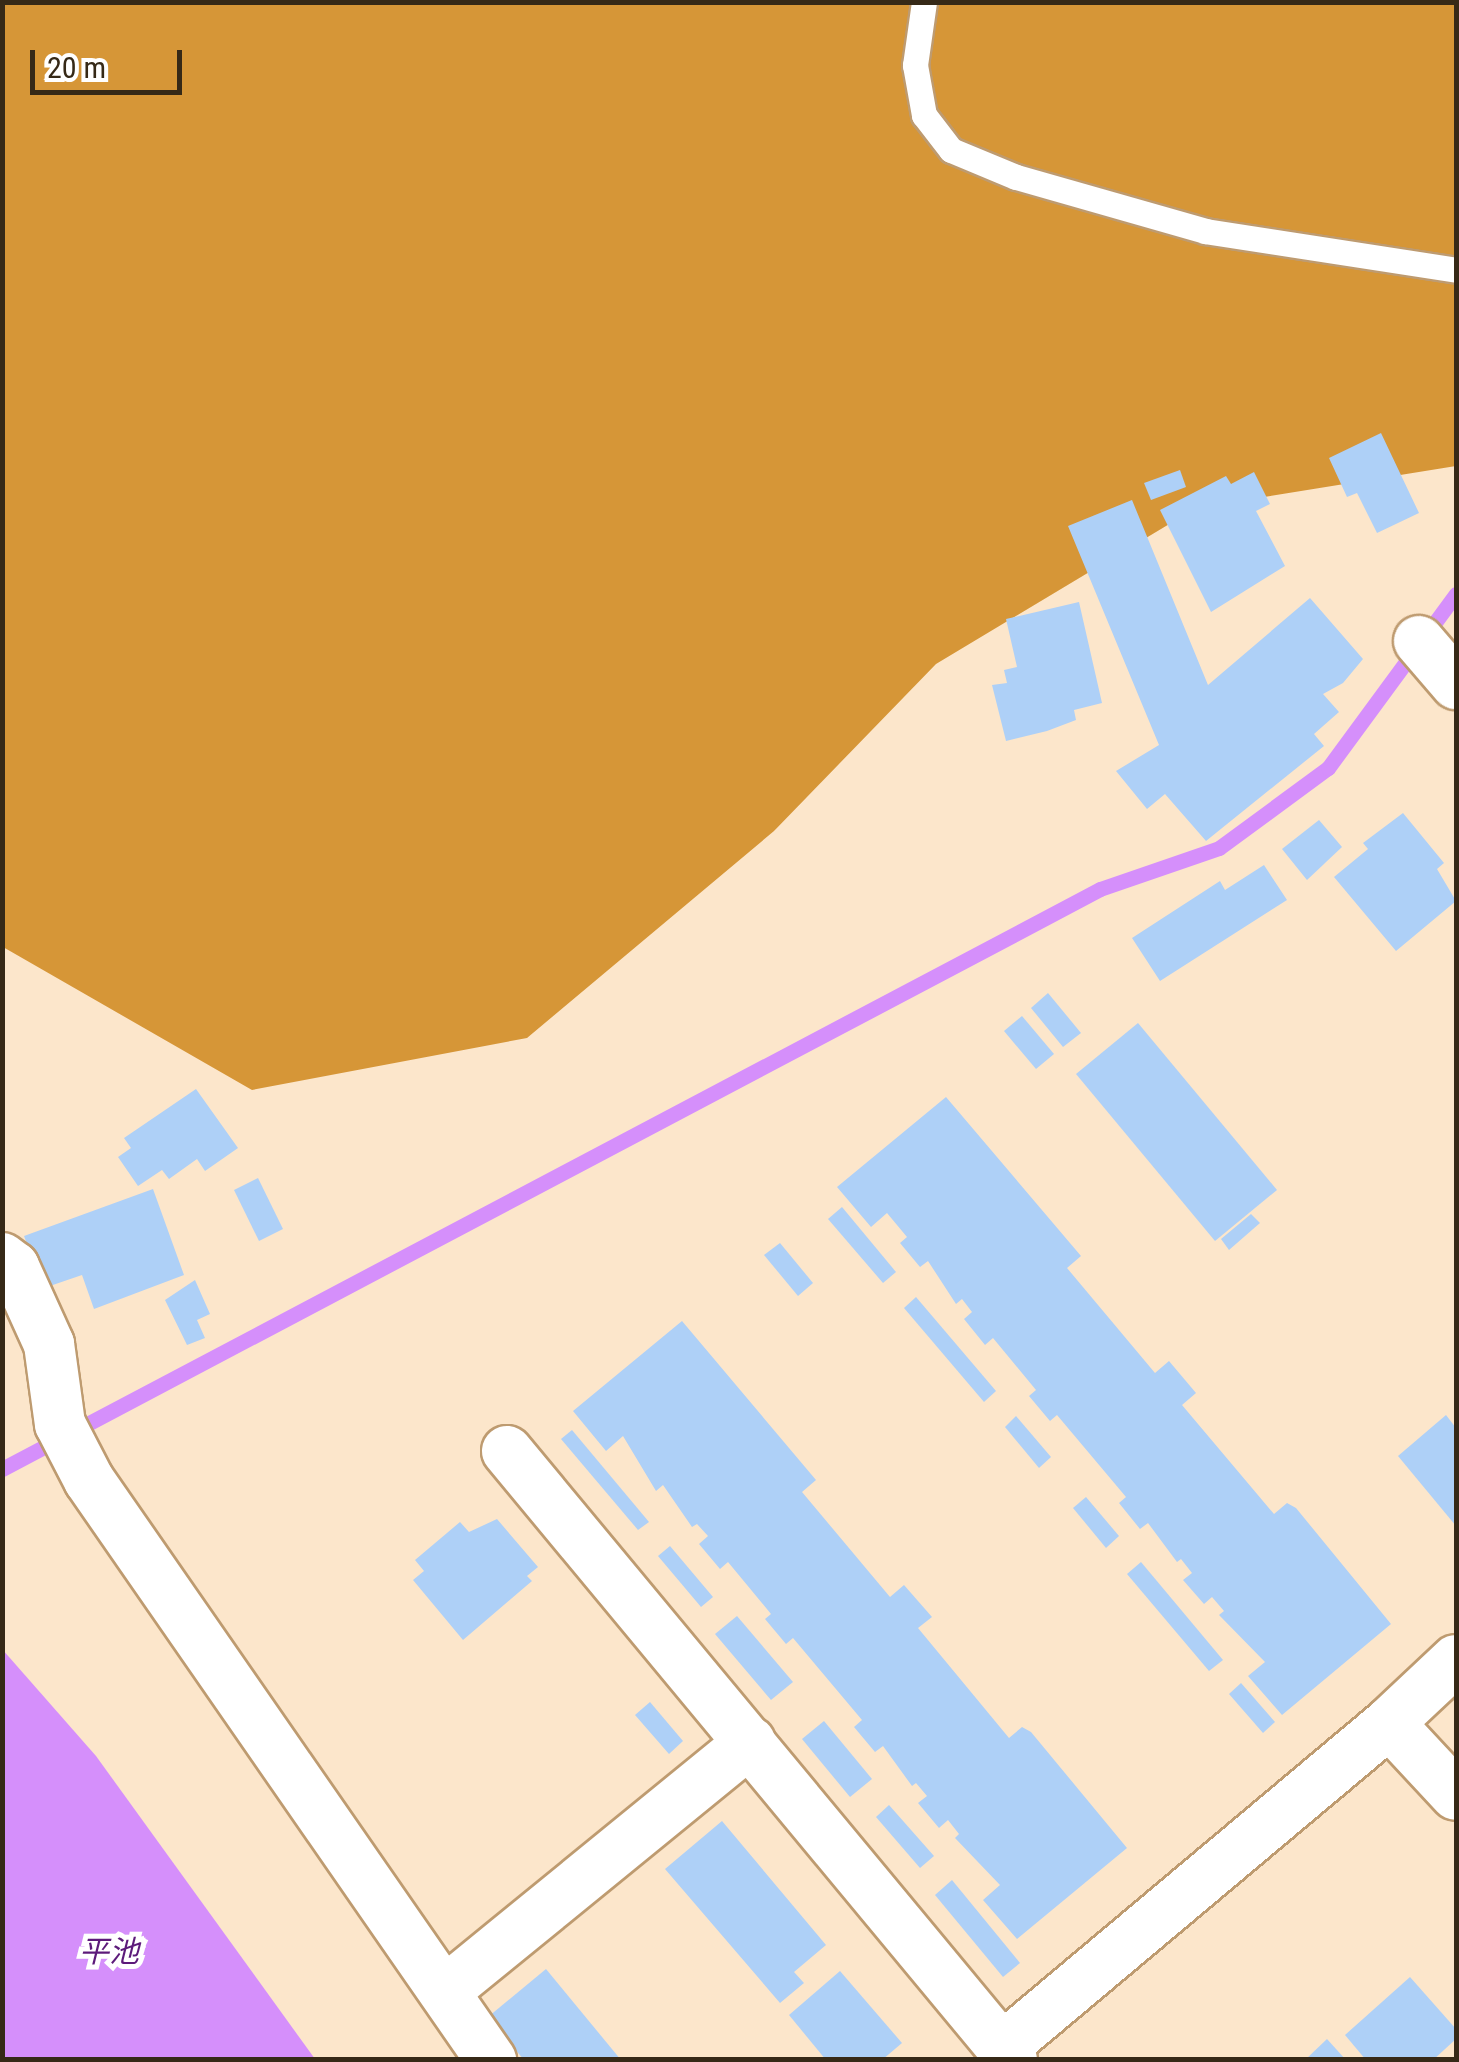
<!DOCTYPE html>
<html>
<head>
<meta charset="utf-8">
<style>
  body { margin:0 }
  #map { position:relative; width:1459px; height:2062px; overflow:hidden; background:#fce6cb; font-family:"Roboto Condensed","Noto Sans JP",sans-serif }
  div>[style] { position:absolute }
  .forest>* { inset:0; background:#d69637 }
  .water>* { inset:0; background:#d58ffb }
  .stream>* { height:15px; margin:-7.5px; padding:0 7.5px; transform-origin:7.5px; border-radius:7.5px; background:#d58ffb }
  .building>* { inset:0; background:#aed0f7 }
  .roads { filter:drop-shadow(2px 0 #be9b70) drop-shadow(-2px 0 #be9b70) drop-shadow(0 2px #be9b70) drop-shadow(0 -2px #be9b70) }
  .service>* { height:25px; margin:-12.5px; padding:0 12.5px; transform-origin:12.5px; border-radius:12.5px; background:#fff }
  .minor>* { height:50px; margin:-25px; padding:0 25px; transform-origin:25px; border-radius:25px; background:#fff }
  span { translate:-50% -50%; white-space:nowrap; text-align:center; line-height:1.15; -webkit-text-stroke:10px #fff; paint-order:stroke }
  .water-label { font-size:30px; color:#5c1a7a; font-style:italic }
  .frame { position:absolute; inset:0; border:5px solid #362917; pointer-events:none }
  .scale { position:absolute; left:30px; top:50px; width:152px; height:45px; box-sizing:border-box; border:5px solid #362917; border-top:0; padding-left:12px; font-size:30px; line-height:35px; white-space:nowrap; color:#362917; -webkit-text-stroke:8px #fff; paint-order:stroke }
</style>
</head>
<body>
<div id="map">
  <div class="forest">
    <i style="clip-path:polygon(3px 3px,1456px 3px,1456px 466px,1196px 508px,936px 664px,774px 831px,527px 1038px,252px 1090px,3px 947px)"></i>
  </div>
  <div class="water">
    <i style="clip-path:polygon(2px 1649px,96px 1756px,315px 2059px,3px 2059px)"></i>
  </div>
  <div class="stream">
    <i style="left:2px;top:1469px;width:1242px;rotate:-27.84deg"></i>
    <i style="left:1100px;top:889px;width:126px;rotate:-19deg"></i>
    <i style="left:1219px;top:848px;width:135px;rotate:-36.3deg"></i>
    <i style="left:1328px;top:768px;width:216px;rotate:-53.7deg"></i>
  </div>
  <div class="building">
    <i style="clip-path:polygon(1381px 433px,1419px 513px,1377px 533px,1357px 493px,1347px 497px,1329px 458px)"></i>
    <i style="clip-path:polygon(1180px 470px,1186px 487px,1151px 500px,1144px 483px)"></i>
    <i style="clip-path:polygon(1254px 472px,1270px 504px,1256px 511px,1285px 566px,1211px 612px,1160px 510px,1226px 476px,1231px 484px)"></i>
    <i style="clip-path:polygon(1132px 500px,1208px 685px,1310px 598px,1363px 659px,1343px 683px,1323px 694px,1339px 712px,1314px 734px,1324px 746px,1206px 841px,1165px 794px,1147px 809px,1116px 771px,1159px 745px,1068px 526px)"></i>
    <i style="clip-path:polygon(1079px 602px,1102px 703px,1074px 710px,1076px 720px,1047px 731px,1006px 741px,992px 685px,1007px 683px,1004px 670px,1017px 667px,1006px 619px)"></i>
    <i style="clip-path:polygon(1403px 813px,1444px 863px,1437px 869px,1456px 901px,1396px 951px,1334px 877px,1368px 849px,1363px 843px)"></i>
    <i style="clip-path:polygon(1319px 820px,1342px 847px,1307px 880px,1282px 849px)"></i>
    <i style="clip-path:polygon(1264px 865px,1287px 900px,1160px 981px,1132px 938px,1220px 881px,1225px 890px)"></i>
    <i style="clip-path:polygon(1048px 993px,1081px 1033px,1063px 1047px,1031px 1008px)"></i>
    <i style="clip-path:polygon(1022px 1016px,1054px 1054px,1036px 1069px,1004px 1031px)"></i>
    <i style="clip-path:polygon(1138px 1023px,1277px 1190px,1215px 1241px,1076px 1074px)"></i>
    <i style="clip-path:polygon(196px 1089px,238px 1148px,205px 1171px,197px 1159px,169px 1179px,162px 1170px,138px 1186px,118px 1157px,131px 1148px,124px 1138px)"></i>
    <i style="clip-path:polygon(946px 1097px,1081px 1256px,1067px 1268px,1155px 1373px,1169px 1361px,1196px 1393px,1182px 1405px,1274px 1514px,1287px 1503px,1296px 1508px,1391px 1624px,1282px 1715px,1248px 1676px,1265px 1662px,1219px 1615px,1224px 1611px,1212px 1597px,1204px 1604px,1183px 1580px,1192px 1573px,1181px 1559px,1177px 1562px,1148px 1523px,1140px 1529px,1119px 1503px,1126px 1497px,1057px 1415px,1050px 1421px,1029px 1396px,1036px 1390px,993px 1338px,985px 1345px,964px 1319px,972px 1312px,962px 1299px,956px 1304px,928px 1261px,920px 1267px,900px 1243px,907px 1237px,887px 1213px,871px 1227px,837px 1187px)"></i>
    <i style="clip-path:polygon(258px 1178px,283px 1229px,259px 1241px,234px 1190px)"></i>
    <i style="clip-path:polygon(153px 1189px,184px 1275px,94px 1309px,82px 1275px,44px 1288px,24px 1236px)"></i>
    <i style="clip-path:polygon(842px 1207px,896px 1272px,883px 1283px,828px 1219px)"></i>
    <i style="clip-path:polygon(1251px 1214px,1260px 1223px,1229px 1250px,1221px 1239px)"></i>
    <i style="clip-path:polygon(780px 1243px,813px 1283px,798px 1296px,764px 1255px)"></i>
    <i style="clip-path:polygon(195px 1280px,210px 1314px,197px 1320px,205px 1338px,187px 1345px,165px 1300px)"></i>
    <i style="clip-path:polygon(916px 1297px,996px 1391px,984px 1402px,904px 1308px)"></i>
    <i style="clip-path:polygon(682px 1321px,816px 1480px,802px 1492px,890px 1597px,904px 1585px,932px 1617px,918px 1628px,1009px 1738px,1022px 1727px,1031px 1732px,1127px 1848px,1017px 1939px,983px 1900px,1000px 1885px,955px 1838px,959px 1834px,948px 1820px,939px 1828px,918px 1803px,927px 1796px,916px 1783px,912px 1786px,883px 1746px,875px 1752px,854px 1727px,862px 1720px,793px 1638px,786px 1644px,765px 1619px,771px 1614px,728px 1562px,720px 1569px,699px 1544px,708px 1536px,697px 1524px,692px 1527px,663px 1485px,656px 1491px,623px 1436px,606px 1451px,573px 1411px)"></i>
    <i style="clip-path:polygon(1446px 1415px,1456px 1428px,1456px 1526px,1398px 1456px)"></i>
    <i style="clip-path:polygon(1016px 1416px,1051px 1457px,1039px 1468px,1005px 1427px)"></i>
    <i style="clip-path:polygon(572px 1430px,649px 1522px,638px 1530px,561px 1439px)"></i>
    <i style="clip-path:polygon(1086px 1497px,1119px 1536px,1106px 1548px,1073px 1508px)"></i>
    <i style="clip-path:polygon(497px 1519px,538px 1567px,527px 1576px,532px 1581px,463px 1640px,413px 1580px,424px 1571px,415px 1560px,460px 1522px,469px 1532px)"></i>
    <i style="clip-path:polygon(670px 1546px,713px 1597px,701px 1607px,658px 1556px)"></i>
    <i style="clip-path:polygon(1141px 1562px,1223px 1660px,1209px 1671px,1127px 1574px)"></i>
    <i style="clip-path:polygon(737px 1616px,793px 1682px,771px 1700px,715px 1634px)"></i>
    <i style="clip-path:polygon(1241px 1683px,1275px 1722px,1263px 1733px,1229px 1694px)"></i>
    <i style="clip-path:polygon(650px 1702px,683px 1741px,669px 1754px,635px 1715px)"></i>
    <i style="clip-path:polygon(824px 1721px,872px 1779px,850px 1797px,802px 1739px)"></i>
    <i style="clip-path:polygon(889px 1805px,934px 1856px,920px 1868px,876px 1817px)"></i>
    <i style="clip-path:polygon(722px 1821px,826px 1945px,794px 1972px,804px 1983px,780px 2003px,665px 1869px)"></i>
    <i style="clip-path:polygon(952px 1880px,1020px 1963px,1003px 1977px,935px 1895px)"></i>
    <i style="clip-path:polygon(546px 1969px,621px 2060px,524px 2060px,488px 2017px)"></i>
    <i style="clip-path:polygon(840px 1971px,902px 2043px,882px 2060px,826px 2060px,789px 2015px)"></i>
    <i style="clip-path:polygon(1410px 1977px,1456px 2029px,1456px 2039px,1433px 2060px,1366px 2060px,1345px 2035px)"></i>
    <i style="clip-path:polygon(1327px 2039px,1346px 2060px,1305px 2060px)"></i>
  </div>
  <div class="roads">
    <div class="service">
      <i style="left:924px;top:2px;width:64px;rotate:98.1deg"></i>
      <i style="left:915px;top:65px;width:51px;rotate:79.8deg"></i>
      <i style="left:924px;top:115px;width:44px;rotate:52.4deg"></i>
      <i style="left:951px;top:150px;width:70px;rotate:22.6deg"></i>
      <i style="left:1016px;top:177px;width:197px;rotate:15.9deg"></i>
      <i style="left:1205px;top:231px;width:254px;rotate:8.8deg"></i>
    </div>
    <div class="minor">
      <i style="left:1419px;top:641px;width:57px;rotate:49.3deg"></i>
      <i style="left:2px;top:1258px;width:15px;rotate:37deg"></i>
      <i style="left:14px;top:1267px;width:85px;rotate:65.6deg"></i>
      <i style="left:49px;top:1344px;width:81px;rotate:82.2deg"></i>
      <i style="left:60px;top:1424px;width:63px;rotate:62.6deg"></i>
      <i style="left:89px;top:1480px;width:706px;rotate:55.27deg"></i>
      <i style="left:507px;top:1451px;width:791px;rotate:50.33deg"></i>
      <i style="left:1456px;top:1660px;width:92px;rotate:136.8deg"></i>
      <i style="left:1389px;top:1723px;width:98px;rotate:47.1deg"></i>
      <i style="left:445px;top:1991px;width:394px;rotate:-39.2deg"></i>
      <i style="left:1002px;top:2048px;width:505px;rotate:-40.02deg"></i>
    </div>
  </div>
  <div class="water-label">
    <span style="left:109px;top:1952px">平池</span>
  </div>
  <div class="frame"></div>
  <div class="scale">20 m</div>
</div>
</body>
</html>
